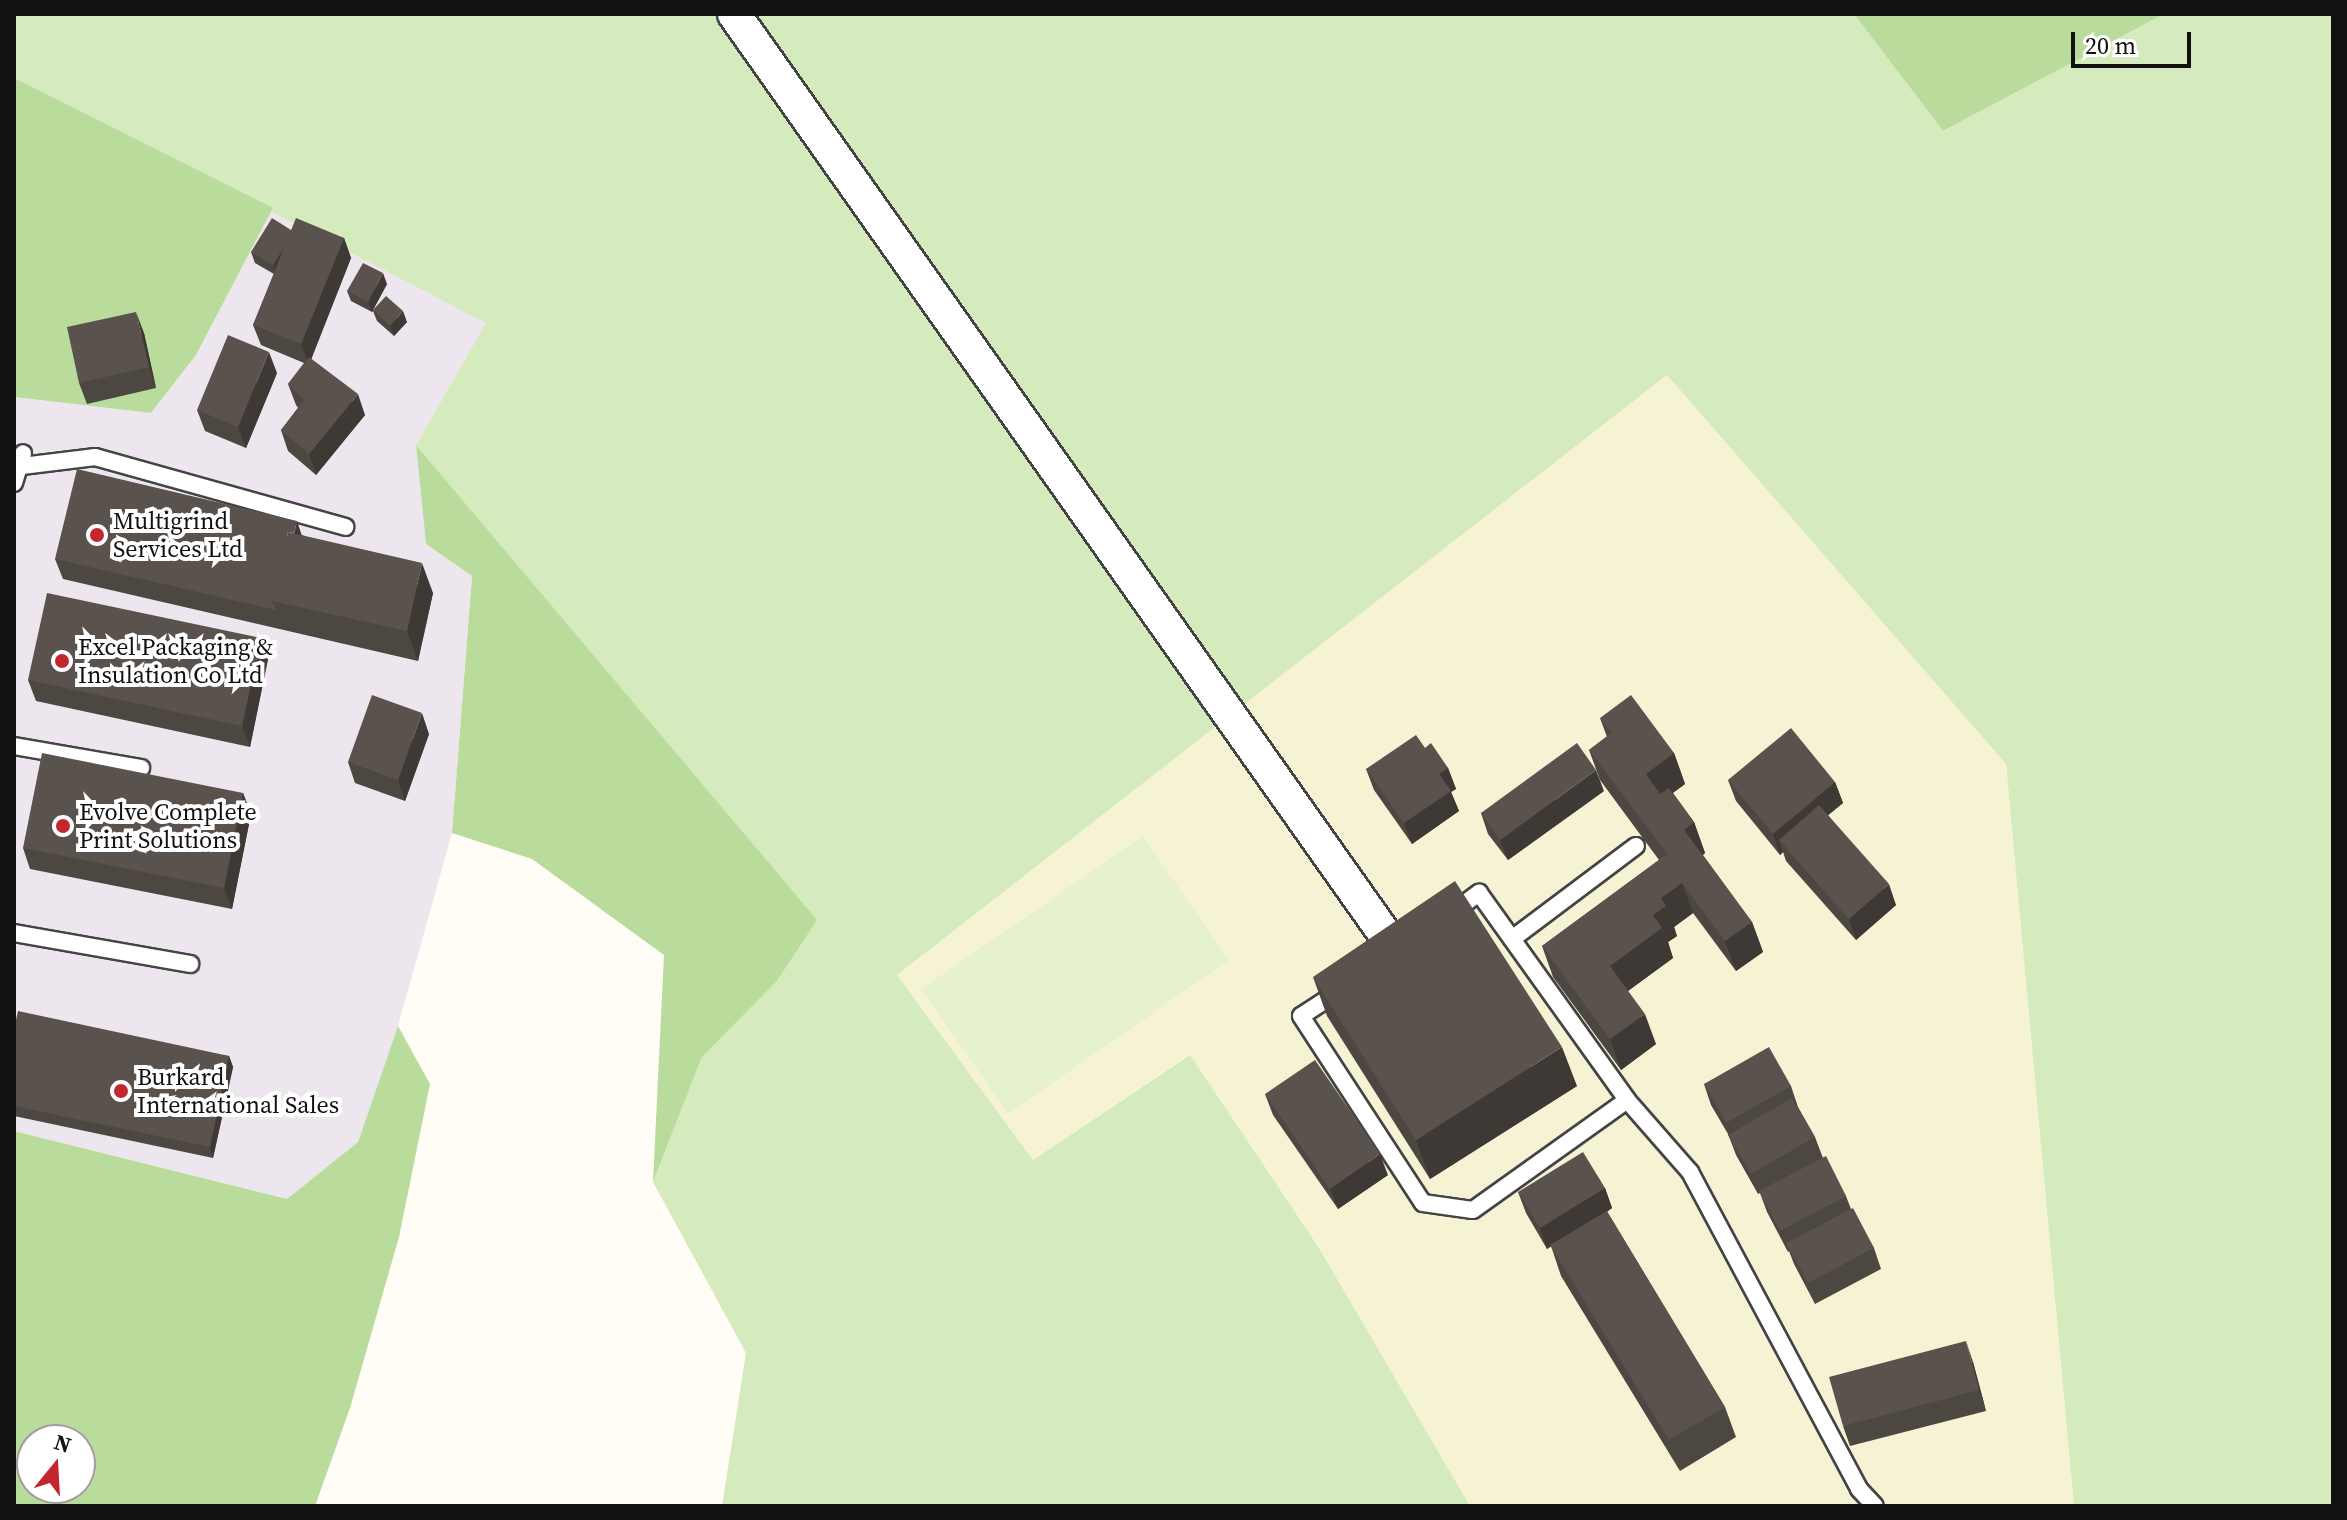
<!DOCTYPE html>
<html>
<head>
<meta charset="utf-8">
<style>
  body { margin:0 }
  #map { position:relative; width:2347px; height:1520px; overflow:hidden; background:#fffdf5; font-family:"Source Serif 4",serif }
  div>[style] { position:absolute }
  .industrial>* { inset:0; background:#eee6ef }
  .farmland>* { inset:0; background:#f6f3d4 }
  .green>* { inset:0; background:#d5ebbd }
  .forest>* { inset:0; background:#b9dc9c }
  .pitch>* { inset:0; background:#e6f2cf }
  .roads { filter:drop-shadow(2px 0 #444) drop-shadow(-2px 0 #444) drop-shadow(0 2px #444) drop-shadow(0 -2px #444) }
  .lane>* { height:16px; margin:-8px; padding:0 8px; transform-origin:8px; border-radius:8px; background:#fff }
  .street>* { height:32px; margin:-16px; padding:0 16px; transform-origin:16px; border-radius:16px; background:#fff }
  .wall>* { inset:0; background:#4d4742 }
  .shaded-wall>* { inset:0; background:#3f3936 }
  .building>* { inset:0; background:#5a524d }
  .dots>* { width:22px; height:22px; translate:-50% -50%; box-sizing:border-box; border:4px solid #fff; border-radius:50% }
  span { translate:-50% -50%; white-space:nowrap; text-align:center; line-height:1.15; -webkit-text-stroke:8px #fff; paint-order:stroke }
  .poi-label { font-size:24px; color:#111 }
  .left { translate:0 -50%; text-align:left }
  .frame { position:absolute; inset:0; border:16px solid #111; pointer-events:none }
  .north { position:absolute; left:16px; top:1424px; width:80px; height:80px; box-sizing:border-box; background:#fff; border:2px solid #a0a0a0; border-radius:50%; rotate:18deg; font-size:22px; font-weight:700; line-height:32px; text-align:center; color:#111 }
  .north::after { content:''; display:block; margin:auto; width:28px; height:36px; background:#c4262e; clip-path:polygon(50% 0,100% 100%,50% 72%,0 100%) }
  .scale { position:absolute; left:2071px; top:32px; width:120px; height:36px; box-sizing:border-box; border:4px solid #111; border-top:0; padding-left:10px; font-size:24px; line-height:28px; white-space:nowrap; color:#111; -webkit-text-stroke:6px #fff; paint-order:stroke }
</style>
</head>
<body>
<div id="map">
  <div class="industrial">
    <i style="clip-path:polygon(273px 208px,487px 323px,416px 445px,426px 544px,472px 576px,452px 833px,398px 1026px,358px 1142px,287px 1199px,14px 1131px,14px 397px,151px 413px,196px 355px)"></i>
  </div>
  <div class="farmland">
    <i style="clip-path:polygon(1667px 375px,2006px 764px,2074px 1506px,1470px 1506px,1319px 1248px,1189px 1055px,1033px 1160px,897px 975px)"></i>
  </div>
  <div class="green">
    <i style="clip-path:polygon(14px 14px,1854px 14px,1943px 131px,2164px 14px,2333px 14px,2333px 1506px,2074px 1506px,2006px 764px,1667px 375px,897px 975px,1033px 1160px,1190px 1055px,1319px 1248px,1470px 1506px,722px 1506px,746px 1353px,653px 1182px,702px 1057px,777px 981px,816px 920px,416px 445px,486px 323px,14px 78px)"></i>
  </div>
  <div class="forest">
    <i style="clip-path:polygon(1854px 14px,2164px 14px,1943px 131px)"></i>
    <i style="clip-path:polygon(14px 78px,273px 208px,196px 355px,151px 413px,14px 397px)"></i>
    <i style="clip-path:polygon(416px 445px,817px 920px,777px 981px,702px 1057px,653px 1182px,664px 955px,532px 859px,452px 833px,472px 576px,426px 544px)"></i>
    <i style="clip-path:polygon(evenodd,398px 1026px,430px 1084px,399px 1237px,350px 1408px,315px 1506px,14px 1506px,14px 1131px,287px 1199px,358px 1142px,398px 1026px,32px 1440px,80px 1440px,80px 1488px,32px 1488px,32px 1440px)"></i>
  </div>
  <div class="pitch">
    <i style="clip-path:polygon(1143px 836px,1229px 960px,1008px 1114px,921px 989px)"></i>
  </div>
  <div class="roads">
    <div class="lane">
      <i style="left:22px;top:466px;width:74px;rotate:-7deg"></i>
      <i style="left:95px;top:457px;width:260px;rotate:15.6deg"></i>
      <i style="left:14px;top:483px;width:31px;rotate:-73deg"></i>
      <i style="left:14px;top:746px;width:129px;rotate:9.8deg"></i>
      <i style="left:1452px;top:913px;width:34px;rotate:-37deg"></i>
      <i style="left:1479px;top:893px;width:254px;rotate:54.4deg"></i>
      <i style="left:1627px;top:1100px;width:96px;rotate:48.8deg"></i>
      <i style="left:1690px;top:1172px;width:359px;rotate:61.9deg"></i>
      <i style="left:1859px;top:1489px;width:23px;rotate:47deg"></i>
      <i style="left:14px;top:933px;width:179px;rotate:10deg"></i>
      <i style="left:1512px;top:939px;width:155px;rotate:-36.9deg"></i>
      <i style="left:1338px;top:992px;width:44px;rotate:147deg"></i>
      <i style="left:1301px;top:1016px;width:223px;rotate:56.9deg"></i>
      <i style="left:1423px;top:1203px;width:50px;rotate:8deg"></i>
      <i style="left:1473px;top:1210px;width:189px;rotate:-35.5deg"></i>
    </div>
    <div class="street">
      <i style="left:734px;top:14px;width:1150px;rotate:54.73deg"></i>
    </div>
  </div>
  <div class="wall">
    <i style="clip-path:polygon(291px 230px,344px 238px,351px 258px,311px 359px,365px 415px,316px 475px,288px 451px,281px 430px,298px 408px,296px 405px,288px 384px,304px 363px,261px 345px,253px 325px,274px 274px,255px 263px,251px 252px)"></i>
    <i style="clip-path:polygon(387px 284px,373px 310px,407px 322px,394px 336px,377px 321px,373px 311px,372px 312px,351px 301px,347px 291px)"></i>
    <i style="clip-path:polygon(144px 333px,156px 388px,87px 404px,79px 383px)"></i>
    <i style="clip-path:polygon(277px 373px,246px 448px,205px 431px,197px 410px)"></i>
    <i style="clip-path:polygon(302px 535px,433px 593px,418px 661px,63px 579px,55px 559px)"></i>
    <i style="clip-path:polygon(268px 659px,250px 747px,36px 701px,28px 680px)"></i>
    <i style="clip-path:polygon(1600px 718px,1674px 753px,1685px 784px,1673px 793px,1694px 822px,1705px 853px,1703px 855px,1752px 922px,1763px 952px,1736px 971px,1693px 913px,1674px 927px,1677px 936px,1668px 942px,1673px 958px,1628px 991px,1656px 1044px,1621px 1070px,1553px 977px,1542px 946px,1659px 860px,1600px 780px,1589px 750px,1607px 737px)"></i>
    <i style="clip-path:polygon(429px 734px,405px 801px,355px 783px,348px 762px)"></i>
    <i style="clip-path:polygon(1425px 748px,1448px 768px,1456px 789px,1451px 792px,1459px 811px,1412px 844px,1374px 790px,1366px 769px)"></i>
    <i style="clip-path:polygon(1728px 780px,1835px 782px,1843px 803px,1828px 815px,1896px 905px,1856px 940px,1786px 861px,1783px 852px,1780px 855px,1736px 801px)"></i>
    <i style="clip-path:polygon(1604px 791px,1508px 860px,1488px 834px,1481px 813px)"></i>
    <i style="clip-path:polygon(243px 793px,251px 814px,232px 909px,30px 869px,23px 848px)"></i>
    <i style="clip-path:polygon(1313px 977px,1577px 1086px,1430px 1179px,1327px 1016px)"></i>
    <i style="clip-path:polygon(14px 1029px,229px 1056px,233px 1067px,213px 1158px,14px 1116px)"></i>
    <i style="clip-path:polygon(1704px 1084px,1791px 1086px,1798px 1107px,1815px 1137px,1823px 1158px,1846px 1196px,1851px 1209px,1874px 1248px,1881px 1269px,1815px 1304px,1794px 1264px,1789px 1251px,1788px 1252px,1767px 1212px,1760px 1193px,1758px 1194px,1736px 1155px,1728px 1134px,1711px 1105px)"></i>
    <i style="clip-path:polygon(1265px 1094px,1388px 1175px,1338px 1209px,1273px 1115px)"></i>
    <i style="clip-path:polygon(1605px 1188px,1612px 1208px,1607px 1212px,1725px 1407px,1736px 1437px,1680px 1471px,1561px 1276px,1551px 1246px,1547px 1249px,1526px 1213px,1518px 1192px)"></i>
    <i style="clip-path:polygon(1973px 1362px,1986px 1411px,1850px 1446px,1843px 1426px)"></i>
  </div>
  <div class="shaded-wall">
    <i style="clip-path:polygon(294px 232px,277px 276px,273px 265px)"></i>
    <i style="clip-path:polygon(344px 238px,351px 258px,309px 365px,301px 344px)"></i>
    <i style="clip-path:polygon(383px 273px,387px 284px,372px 312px,368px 302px)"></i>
    <i style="clip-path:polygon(403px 311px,407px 322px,394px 336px,390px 326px)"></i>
    <i style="clip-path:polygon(136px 312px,144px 333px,156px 388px,149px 367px)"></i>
    <i style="clip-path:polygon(269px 352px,277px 373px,246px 448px,238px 427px)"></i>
    <i style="clip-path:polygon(358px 394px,365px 415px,316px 475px,309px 454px)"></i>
    <i style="clip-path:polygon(297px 521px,304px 542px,278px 602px)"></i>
    <i style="clip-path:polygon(422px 563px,433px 593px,418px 661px,407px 631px)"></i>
    <i style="clip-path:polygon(261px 638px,268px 659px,250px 747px,242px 726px)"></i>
    <i style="clip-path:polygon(422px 713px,429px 734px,405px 801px,398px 780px)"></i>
    <i style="clip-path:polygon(1674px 753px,1685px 784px,1657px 804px,1646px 774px)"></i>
    <i style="clip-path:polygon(1448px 768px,1456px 789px,1451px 792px,1459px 811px,1412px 844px,1404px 823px,1439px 774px)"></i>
    <i style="clip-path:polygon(1596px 770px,1604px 791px,1508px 860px,1500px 840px)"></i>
    <i style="clip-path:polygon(1835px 782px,1843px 803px,1787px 849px,1779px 840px,1783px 852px,1780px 855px,1773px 834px)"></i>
    <i style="clip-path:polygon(243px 793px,251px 814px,232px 909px,224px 888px)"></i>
    <i style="clip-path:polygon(1694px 822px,1705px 853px,1696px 860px,1684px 830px)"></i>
    <i style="clip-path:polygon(1682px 883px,1693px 913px,1674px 927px,1677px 936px,1668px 942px,1673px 958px,1621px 996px,1610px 966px,1653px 915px,1661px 898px)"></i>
    <i style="clip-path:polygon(1889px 884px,1896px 905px,1856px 940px,1849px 919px)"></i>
    <i style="clip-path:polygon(1752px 922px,1763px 952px,1736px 971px,1725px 941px)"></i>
    <i style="clip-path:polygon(1645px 1014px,1656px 1044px,1621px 1070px,1610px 1039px)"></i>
    <i style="clip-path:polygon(1562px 1047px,1577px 1086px,1430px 1179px,1416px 1140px)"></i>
    <i style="clip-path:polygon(229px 1056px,233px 1067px,213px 1158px,210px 1147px)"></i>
    <i style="clip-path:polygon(1380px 1154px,1388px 1175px,1338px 1209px,1330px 1189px)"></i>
    <i style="clip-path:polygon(1605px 1188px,1612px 1208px,1547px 1249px,1540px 1228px)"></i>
    <i style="clip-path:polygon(1966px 1341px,1973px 1362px,1986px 1411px,1979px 1390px)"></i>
  </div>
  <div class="building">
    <i style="clip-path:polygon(272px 218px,291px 230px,285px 246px,273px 265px,251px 252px)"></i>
    <i style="clip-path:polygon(296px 218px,344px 238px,301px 344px,253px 325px)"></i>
    <i style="clip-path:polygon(363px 263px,383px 273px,368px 302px,347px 291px)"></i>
    <i style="clip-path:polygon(386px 296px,403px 311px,390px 326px,373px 310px)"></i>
    <i style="clip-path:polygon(136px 312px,149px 367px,79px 383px,67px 327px)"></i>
    <i style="clip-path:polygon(228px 335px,269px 352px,238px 427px,197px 410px)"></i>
    <i style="clip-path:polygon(309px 357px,358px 394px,309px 454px,281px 430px,304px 400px,288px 384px)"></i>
    <i style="clip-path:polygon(77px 469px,297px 521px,294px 533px,288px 532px,272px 601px,276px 610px,55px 559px)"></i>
    <i style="clip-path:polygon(288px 532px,422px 563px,407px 631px,272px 601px)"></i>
    <i style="clip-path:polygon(47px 593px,261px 638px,242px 726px,28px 680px)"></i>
    <i style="clip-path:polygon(372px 695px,422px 713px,398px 780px,348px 762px)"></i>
    <i style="clip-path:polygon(1631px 695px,1674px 753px,1646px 774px,1660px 794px,1669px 788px,1694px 822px,1684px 830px,1752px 922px,1725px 941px,1682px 883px,1661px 898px,1666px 906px,1653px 915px,1662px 928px,1610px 966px,1645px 1014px,1610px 1039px,1542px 946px,1667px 854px,1589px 750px,1611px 733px,1600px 718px)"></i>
    <i style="clip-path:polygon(1791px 728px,1835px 782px,1773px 834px,1728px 780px)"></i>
    <i style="clip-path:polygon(1416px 735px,1425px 748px,1431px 743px,1448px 768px,1439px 774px,1451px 791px,1404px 823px,1366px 769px)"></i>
    <i style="clip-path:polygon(1577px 743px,1596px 770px,1500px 840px,1481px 813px)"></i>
    <i style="clip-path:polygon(42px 753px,243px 793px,224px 888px,23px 848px)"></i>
    <i style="clip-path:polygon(1819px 805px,1889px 884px,1849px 919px,1779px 840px)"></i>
    <i style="clip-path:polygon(1455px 881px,1562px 1047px,1416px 1140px,1313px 977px)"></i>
    <i style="clip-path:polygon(18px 1011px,229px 1056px,210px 1147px,14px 1106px,14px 1029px)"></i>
    <i style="clip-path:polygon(1769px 1047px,1791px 1086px,1726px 1123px,1704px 1084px)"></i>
    <i style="clip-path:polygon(1315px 1060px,1380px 1154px,1330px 1189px,1265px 1094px)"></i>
    <i style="clip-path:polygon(1792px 1098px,1815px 1137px,1751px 1174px,1728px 1135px)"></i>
    <i style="clip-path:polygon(1583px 1152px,1605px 1188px,1540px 1228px,1518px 1192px)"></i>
    <i style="clip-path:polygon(1826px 1156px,1846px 1196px,1780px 1231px,1759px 1191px)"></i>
    <i style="clip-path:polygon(1853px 1208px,1874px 1248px,1808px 1283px,1786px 1243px)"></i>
    <i style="clip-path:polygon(1607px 1211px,1725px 1407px,1669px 1440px,1550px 1245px)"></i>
    <i style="clip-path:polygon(1966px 1341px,1979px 1390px,1843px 1426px,1829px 1377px)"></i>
  </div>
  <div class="dots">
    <i style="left:97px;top:535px;background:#c4262e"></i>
    <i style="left:62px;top:661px;background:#c4262e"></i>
    <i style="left:63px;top:826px;background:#c4262e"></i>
    <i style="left:121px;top:1091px;background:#c4262e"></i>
  </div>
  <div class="poi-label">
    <span class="left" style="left:113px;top:535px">Multigrind<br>Services Ltd</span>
    <span class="left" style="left:78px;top:661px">Excel Packaging &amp;<br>Insulation Co Ltd</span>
    <span class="left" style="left:79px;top:826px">Evolve Complete<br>Print Solutions</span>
    <span class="left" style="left:137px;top:1091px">Burkard<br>International Sales</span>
  </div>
  <div class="frame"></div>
  <div class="north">N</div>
  <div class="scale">20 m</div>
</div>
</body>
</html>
